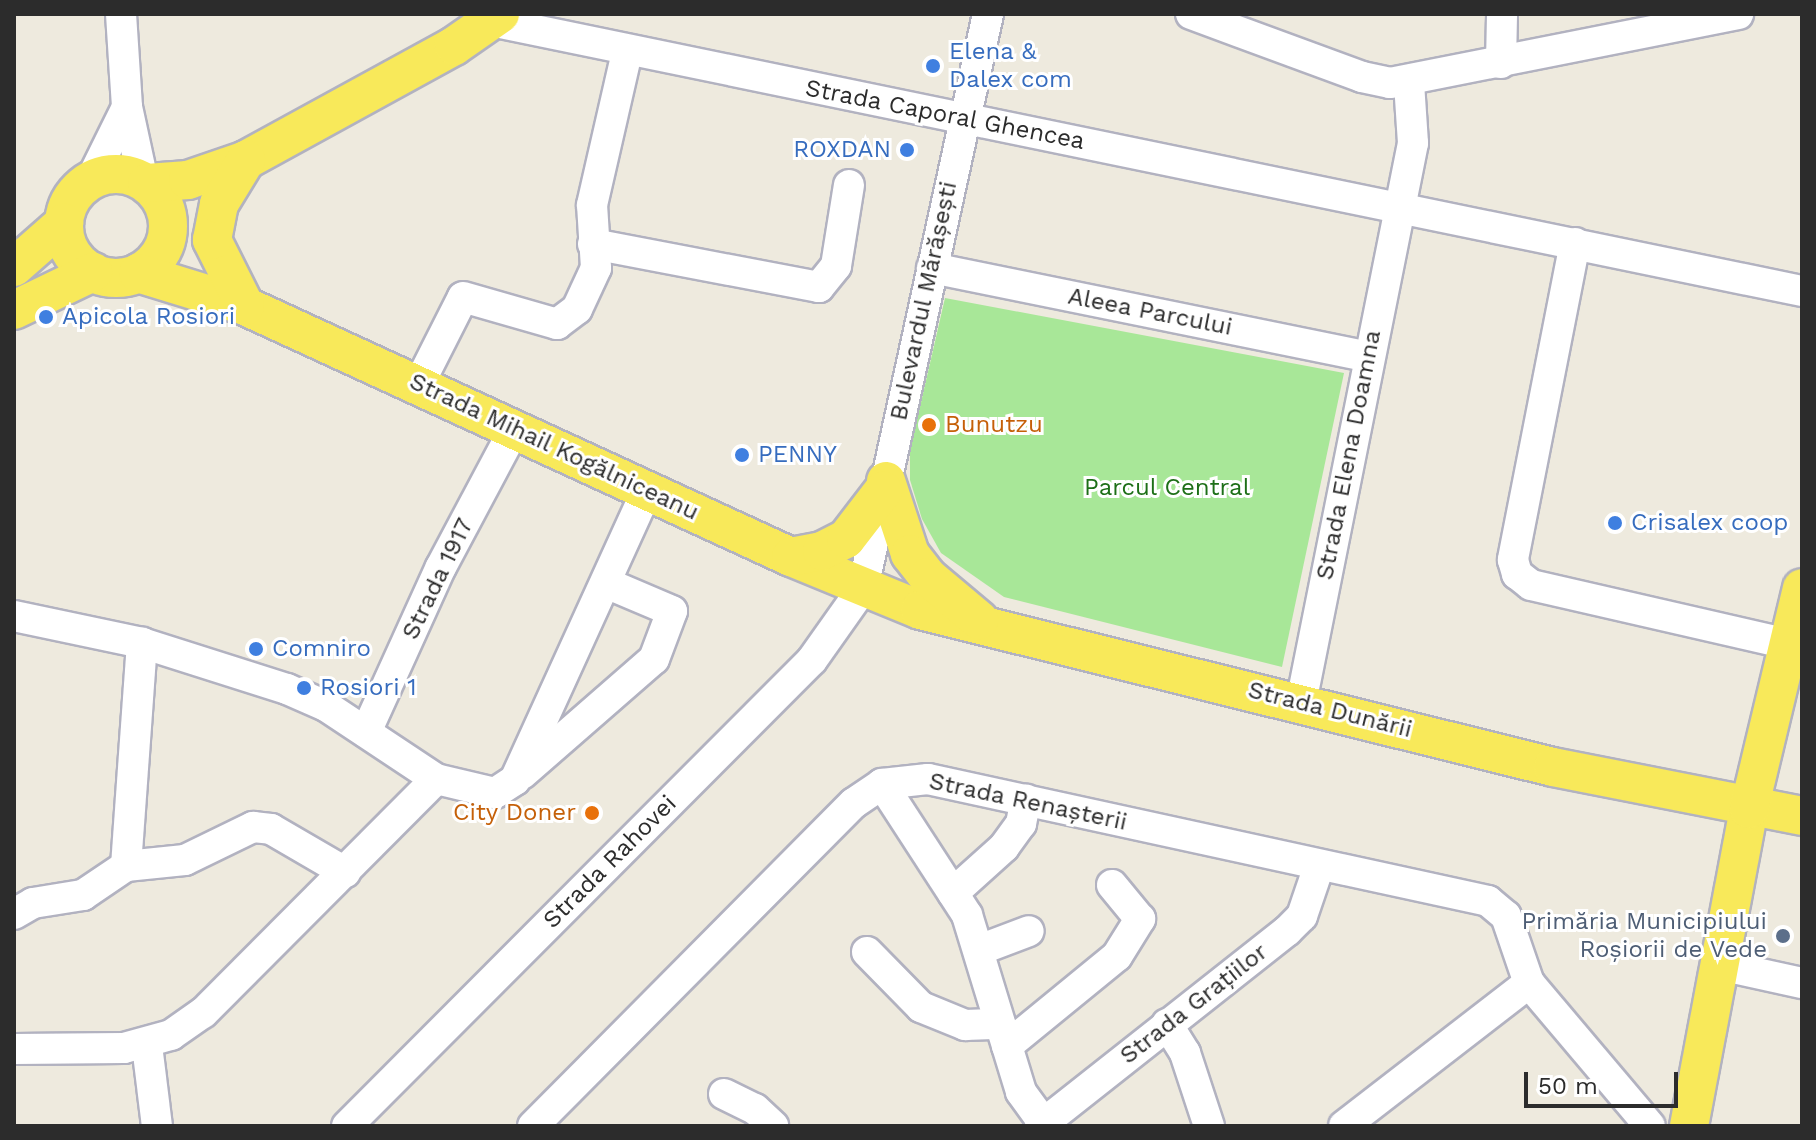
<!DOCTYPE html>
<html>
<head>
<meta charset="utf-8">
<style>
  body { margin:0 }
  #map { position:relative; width:1816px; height:1140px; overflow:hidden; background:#eeeade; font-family:"Work Sans",sans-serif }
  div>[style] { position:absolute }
  .green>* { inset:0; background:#a8e798 }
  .roads { filter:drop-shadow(2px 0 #b2b2c0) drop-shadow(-2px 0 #b2b2c0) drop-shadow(0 2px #b2b2c0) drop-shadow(0 -2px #b2b2c0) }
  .minor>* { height:30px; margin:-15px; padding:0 15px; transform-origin:15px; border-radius:15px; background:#fff }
  .major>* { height:38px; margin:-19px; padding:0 19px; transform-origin:19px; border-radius:19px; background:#f8e95a }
  .major>.ring { margin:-19px; padding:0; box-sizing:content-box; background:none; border:38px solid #f8e95a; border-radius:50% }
  .dots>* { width:22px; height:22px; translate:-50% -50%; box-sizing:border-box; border:4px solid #fff; border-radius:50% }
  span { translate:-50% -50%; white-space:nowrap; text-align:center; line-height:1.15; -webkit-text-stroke:6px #fff; paint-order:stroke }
  .shop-label { font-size:24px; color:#366cbe }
  .left { translate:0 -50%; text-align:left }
  .right { translate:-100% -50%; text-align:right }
  .street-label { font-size:24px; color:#2c2c2c }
  .food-label { font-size:24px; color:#c56008 }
  .park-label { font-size:24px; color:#1d6f17 }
  .service-label { font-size:24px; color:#4e5e75 }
  .frame { position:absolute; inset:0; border:16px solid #2c2c2c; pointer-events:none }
  .scale { position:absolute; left:1524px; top:1072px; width:154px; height:36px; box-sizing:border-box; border:4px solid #2c2c2c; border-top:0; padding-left:10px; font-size:24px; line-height:28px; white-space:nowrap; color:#2c2c2c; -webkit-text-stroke:6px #fff; paint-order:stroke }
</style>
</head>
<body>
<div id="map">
  <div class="green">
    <i style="clip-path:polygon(945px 298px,1344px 373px,1282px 667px,1004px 597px,941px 553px,922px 519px,910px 480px,910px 450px)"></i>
  </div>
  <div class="roads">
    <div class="minor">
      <i style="left:121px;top:14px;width:93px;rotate:86.3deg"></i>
      <i style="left:127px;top:107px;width:76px;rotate:77.8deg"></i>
      <i style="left:1191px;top:14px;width:182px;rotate:20.2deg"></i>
      <i style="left:1362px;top:77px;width:29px;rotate:12deg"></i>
      <i style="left:1390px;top:83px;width:355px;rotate:-11.2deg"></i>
      <i style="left:491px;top:21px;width:1339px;rotate:11.64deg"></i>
      <i style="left:1501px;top:63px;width:49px;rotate:-88.8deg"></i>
      <i style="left:91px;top:180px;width:81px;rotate:-63.7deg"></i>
      <i style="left:1575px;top:243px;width:323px;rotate:101.1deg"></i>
      <i style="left:1513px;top:560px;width:15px;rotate:74deg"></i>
      <i style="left:1517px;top:574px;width:18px;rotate:38deg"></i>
      <i style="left:1531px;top:585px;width:264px;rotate:12.9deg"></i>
      <i style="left:593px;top:244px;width:230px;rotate:10.8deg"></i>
      <i style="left:819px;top:287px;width:27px;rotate:-51deg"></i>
      <i style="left:836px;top:266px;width:82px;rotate:-80.9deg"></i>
      <i style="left:932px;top:268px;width:446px;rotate:11.5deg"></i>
      <i style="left:419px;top:384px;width:97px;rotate:-63.2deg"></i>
      <i style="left:463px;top:297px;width:98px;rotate:16deg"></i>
      <i style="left:557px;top:324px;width:25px;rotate:-37deg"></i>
      <i style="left:577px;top:309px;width:45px;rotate:-65.1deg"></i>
      <i style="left:596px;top:268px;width:63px;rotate:-93.6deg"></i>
      <i style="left:592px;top:205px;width:157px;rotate:-77.1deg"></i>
      <i style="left:14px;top:616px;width:131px;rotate:11.9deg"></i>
      <i style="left:142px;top:643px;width:152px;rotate:17.6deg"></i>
      <i style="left:287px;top:689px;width:43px;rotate:23.6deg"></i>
      <i style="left:326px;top:706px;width:132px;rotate:33.6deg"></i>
      <i style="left:436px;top:779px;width:61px;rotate:13.3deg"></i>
      <i style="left:495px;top:793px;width:24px;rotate:-33deg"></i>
      <i style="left:515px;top:780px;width:319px;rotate:-65.5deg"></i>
      <i style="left:1301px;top:703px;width:571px;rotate:-78.69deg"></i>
      <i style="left:1413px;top:143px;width:61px;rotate:-93.8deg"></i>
      <i style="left:366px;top:732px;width:181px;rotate:-65.6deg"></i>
      <i style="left:441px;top:567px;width:157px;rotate:-62deg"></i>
      <i style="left:522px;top:774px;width:175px;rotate:-41.1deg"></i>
      <i style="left:654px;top:659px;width:51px;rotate:-69.4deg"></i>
      <i style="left:672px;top:611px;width:72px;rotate:-157deg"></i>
      <i style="left:882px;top:784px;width:156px;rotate:57deg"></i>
      <i style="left:967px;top:915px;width:185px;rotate:73deg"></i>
      <i style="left:1021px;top:1092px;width:37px;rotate:54deg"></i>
      <i style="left:126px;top:866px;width:224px;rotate:-85.9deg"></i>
      <i style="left:953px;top:893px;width:69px;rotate:-42deg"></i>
      <i style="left:1004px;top:847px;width:29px;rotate:-54deg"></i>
      <i style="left:1021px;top:824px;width:25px;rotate:-79deg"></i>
      <i style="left:14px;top:914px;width:22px;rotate:-30deg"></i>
      <i style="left:33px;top:903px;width:51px;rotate:-9.1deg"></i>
      <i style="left:83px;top:895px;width:52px;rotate:-34deg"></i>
      <i style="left:126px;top:866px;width:59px;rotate:-5.8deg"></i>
      <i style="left:185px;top:860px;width:76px;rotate:-25.9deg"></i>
      <i style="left:253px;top:827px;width:18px;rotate:6deg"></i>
      <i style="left:271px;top:829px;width:86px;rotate:30.2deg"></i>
      <i style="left:979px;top:950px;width:53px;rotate:-20.8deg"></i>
      <i style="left:867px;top:952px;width:77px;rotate:45.5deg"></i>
      <i style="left:921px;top:1007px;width:48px;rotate:22.2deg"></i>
      <i style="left:965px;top:1025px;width:35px;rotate:-2deg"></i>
      <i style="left:1720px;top:965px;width:84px;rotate:12.4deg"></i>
      <i style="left:1167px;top:1024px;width:34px;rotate:58deg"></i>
      <i style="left:1185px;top:1053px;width:77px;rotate:71.8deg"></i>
      <i style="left:147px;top:1045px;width:82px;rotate:83deg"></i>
      <i style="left:1007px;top:1046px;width:142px;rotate:-39.3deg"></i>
      <i style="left:1117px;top:956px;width:44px;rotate:-58.1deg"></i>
      <i style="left:1140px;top:919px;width:44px;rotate:-129.5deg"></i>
      <i style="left:14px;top:1049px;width:110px;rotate:-0.5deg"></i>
      <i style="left:124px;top:1048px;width:49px;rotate:-15.5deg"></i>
      <i style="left:171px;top:1035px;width:39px;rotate:-35deg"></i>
      <i style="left:203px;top:1013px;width:330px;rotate:-45.1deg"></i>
      <i style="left:724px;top:1094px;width:34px;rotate:26deg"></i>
      <i style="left:755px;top:1109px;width:25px;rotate:43deg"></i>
      <i style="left:347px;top:1126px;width:658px;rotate:-45.06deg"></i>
      <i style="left:812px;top:660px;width:88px;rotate:-54.7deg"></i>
      <i style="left:863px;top:588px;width:587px;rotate:-77.71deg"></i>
      <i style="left:533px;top:1126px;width:455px;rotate:-45.2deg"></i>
      <i style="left:854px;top:803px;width:34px;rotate:-34deg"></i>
      <i style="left:882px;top:784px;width:46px;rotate:-6.2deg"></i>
      <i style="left:928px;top:779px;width:573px;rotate:12.29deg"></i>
      <i style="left:1488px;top:901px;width:23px;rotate:40deg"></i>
      <i style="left:1506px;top:916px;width:71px;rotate:71.1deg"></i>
      <i style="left:1529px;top:983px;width:187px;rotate:49.8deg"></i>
      <i style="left:1040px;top:1126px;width:315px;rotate:-38.3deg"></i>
      <i style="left:1287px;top:931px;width:21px;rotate:-45deg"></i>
      <i style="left:1302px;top:916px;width:53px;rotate:-71.2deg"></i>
      <i style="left:1344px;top:1126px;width:234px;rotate:-37.7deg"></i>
    </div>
    <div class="major">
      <i class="ring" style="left:64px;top:174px;width:66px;height:66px"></i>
      <i style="left:147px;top:183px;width:41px;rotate:-4.2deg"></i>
      <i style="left:188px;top:180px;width:61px;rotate:-19deg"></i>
      <i style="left:246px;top:160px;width:237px;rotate:-28.7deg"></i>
      <i style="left:454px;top:46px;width:56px;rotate:-34.8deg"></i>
      <i style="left:14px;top:267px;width:67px;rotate:-41.3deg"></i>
      <i style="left:138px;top:273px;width:112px;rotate:17.1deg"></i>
      <i style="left:245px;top:306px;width:601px;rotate:24.69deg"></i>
      <i style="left:791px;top:557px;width:139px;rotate:22.3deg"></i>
      <i style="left:920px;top:610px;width:652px;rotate:13.93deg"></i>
      <i style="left:1553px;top:767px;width:254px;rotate:11.1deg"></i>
      <i style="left:245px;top:306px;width:74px;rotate:-116.6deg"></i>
      <i style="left:212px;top:240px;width:37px;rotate:-79deg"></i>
      <i style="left:219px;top:204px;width:52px;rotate:-58.5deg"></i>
      <i style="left:14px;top:310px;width:88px;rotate:-25.7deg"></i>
      <i style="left:886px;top:481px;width:77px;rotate:71.8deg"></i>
      <i style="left:910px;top:554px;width:29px;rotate:52deg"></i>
      <i style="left:928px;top:577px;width:67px;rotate:40.1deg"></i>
      <i style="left:791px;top:557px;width:32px;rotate:-11deg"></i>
      <i style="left:822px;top:551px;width:27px;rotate:-27deg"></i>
      <i style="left:846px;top:539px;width:61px;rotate:-52.4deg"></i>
      <i style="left:1689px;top:1126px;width:323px;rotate:-79.3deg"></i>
      <i style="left:1749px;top:809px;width:227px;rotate:-76.5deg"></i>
    </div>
  </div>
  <div class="dots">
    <i style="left:933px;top:66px;background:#3f7fe0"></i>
    <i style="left:907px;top:150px;background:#3f7fe0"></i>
    <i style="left:46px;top:317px;background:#3f7fe0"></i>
    <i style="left:929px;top:425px;background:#e8710a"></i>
    <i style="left:742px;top:455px;background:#3f7fe0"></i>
    <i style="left:1615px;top:523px;background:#3f7fe0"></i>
    <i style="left:256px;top:649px;background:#3f7fe0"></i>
    <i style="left:304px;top:688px;background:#3f7fe0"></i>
    <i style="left:592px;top:813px;background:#e8710a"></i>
    <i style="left:1783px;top:936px;background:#5c6f8a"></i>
  </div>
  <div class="shop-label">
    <span class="left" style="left:949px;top:66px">Elena &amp;<br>Dalex com</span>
    <span class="right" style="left:891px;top:150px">ROXDAN</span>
    <span class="left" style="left:62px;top:317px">Apicola Rosiori</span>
    <span class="left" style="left:758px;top:455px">PENNY</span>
    <span class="left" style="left:1631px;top:523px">Crisalex coop</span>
    <span class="left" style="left:272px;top:649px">Comniro</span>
    <span class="left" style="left:320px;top:688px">Rosiori 1</span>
  </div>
  <div class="street-label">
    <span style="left:945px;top:115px;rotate:11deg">Strada Caporal Ghencea</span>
    <span style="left:924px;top:301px;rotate:-78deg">Bulevardul Mărășești</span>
    <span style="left:1150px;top:312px;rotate:11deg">Aleea Parcului</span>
    <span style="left:554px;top:447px;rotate:25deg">Strada Mihail Kogălniceanu</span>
    <span style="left:1349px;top:455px;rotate:-79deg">Strada Elena Doamna</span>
    <span style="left:438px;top:579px;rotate:-64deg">Strada 1917</span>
    <span style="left:1330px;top:710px;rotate:14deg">Strada Dunării</span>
    <span style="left:1028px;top:802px;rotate:12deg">Strada Renașterii</span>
    <span style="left:610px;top:862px;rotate:-45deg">Strada Rahovei</span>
    <span style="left:1194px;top:1004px;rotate:-38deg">Strada Grațiilor</span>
  </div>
  <div class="food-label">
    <span class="left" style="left:945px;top:425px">Bunutzu</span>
    <span class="right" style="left:576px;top:813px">City Doner</span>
  </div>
  <div class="park-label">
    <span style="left:1167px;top:488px">Parcul Central</span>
  </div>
  <div class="service-label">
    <span class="right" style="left:1767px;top:936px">Primăria Municipiului<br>Roșiorii de Vede</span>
  </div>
  <div class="frame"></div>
  <div class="scale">50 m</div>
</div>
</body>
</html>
